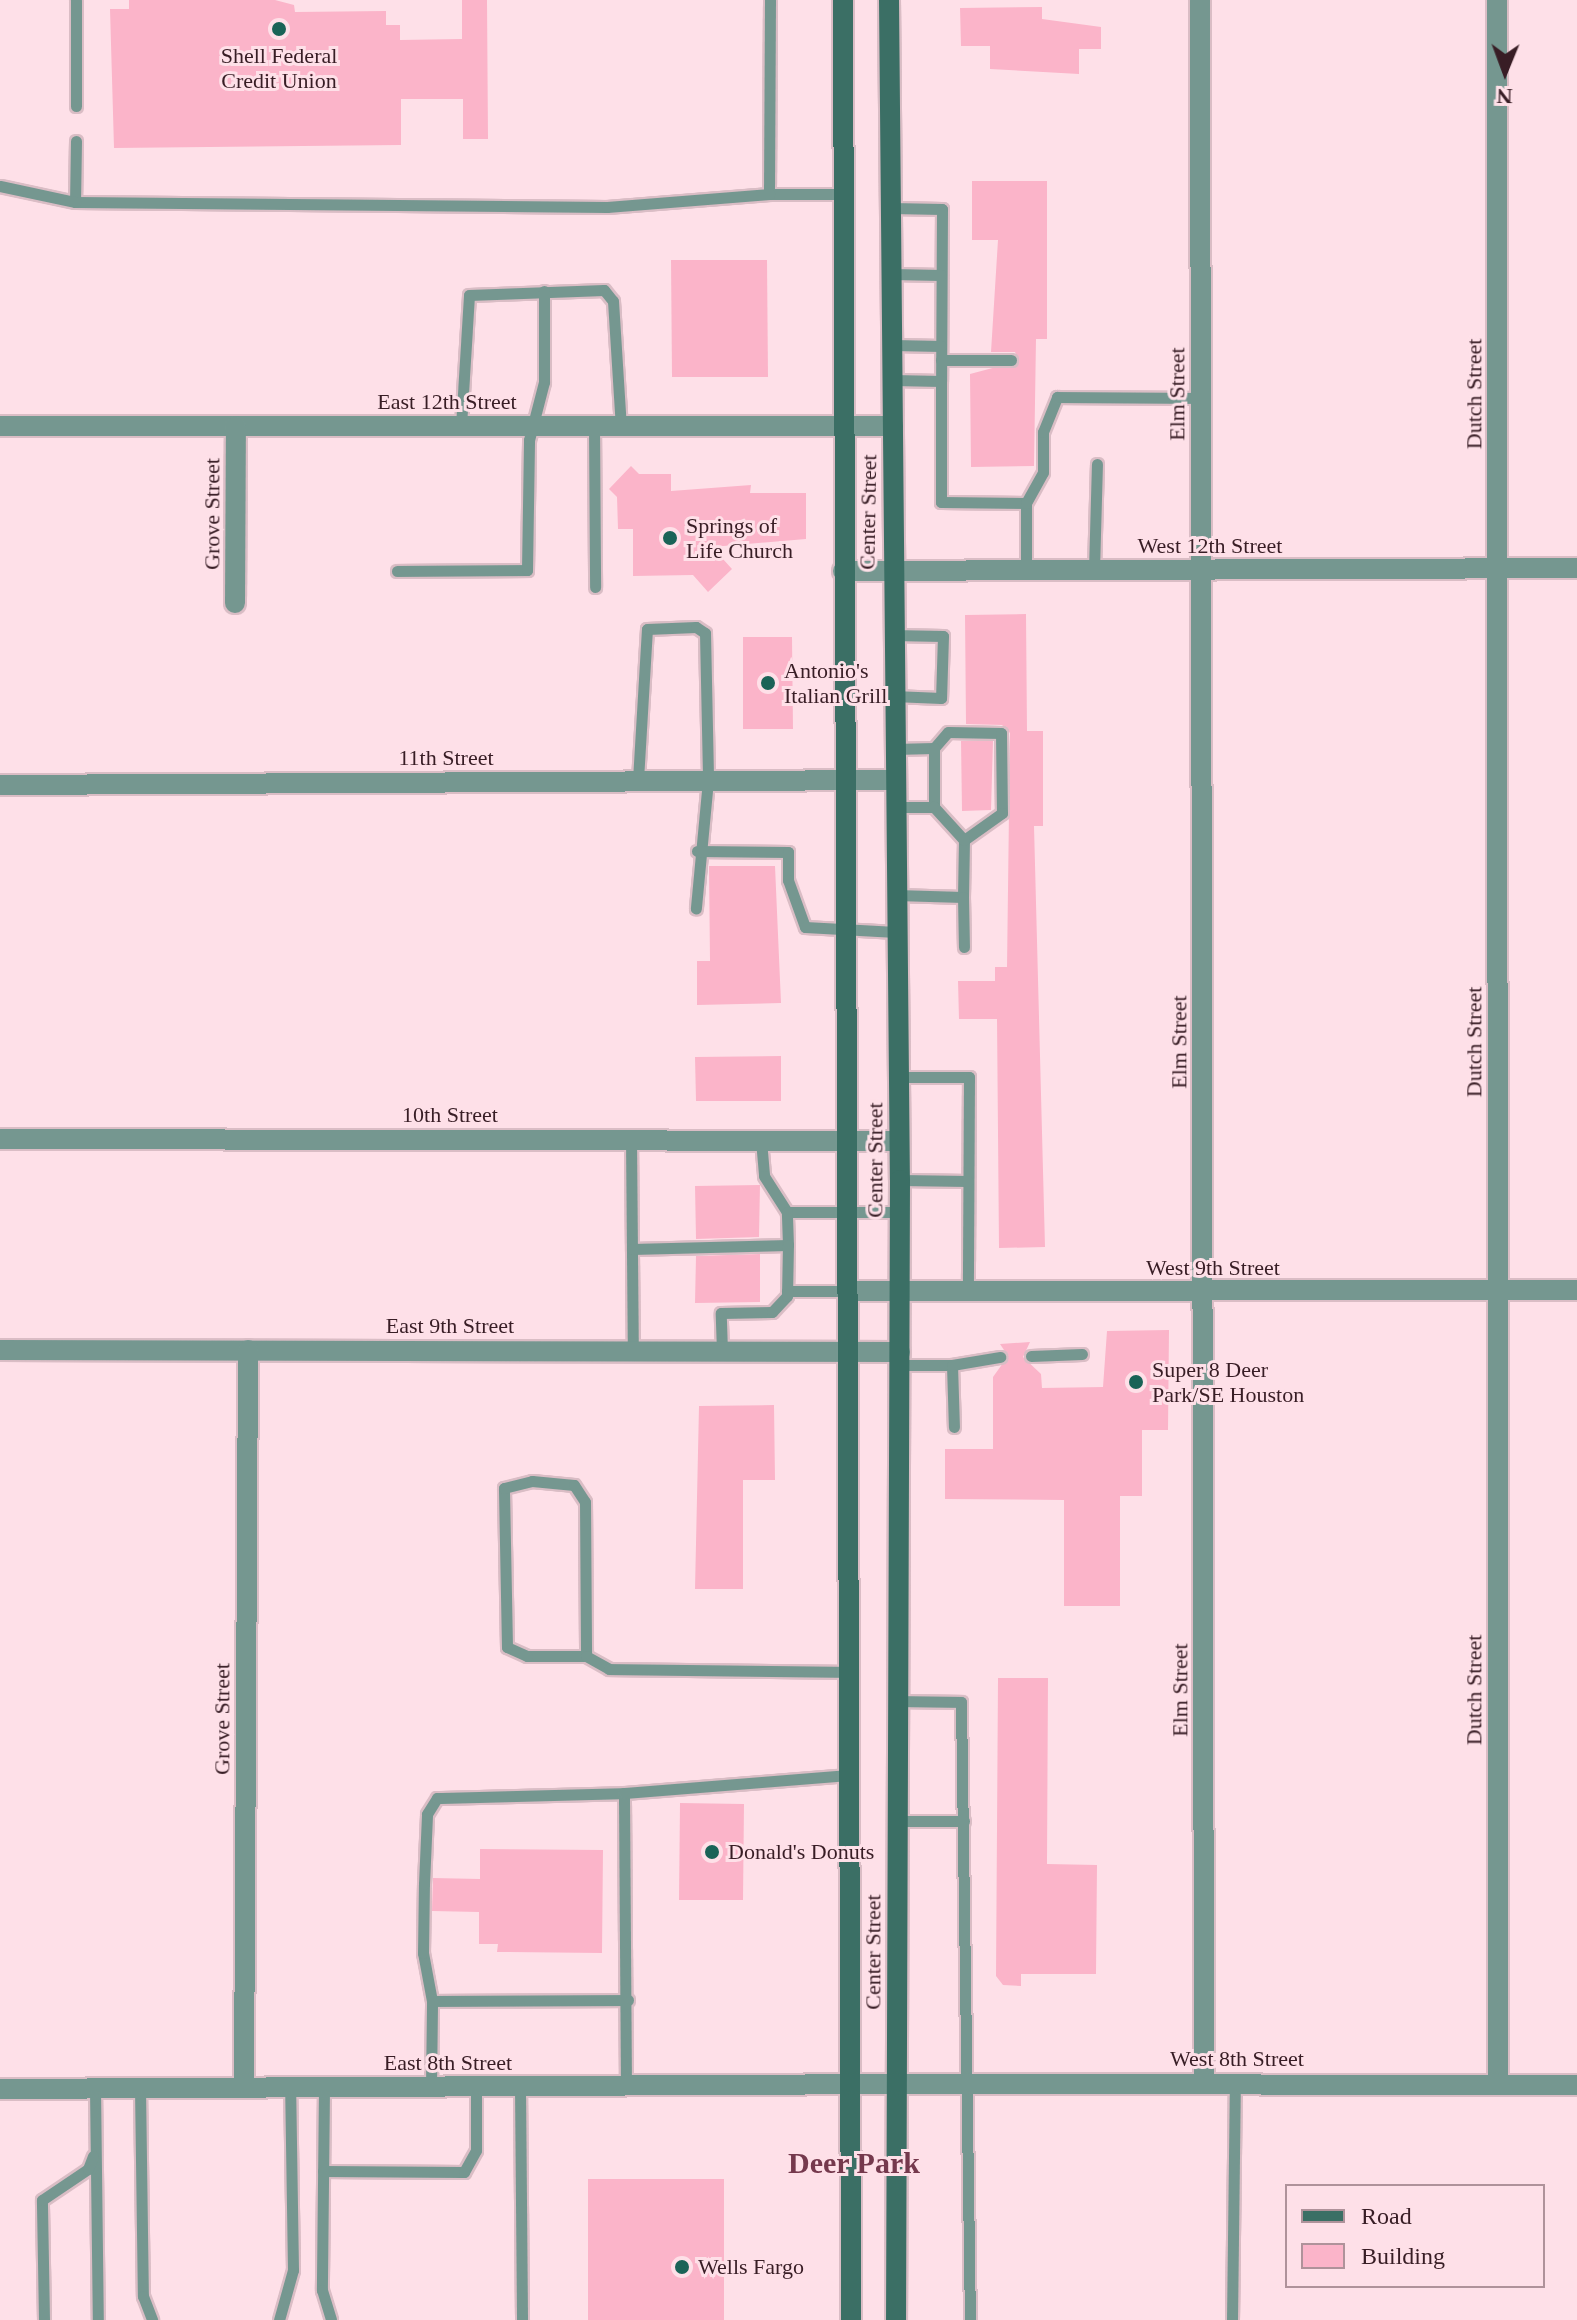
<!DOCTYPE html>
<html>
<head>
<meta charset="utf-8">
<style>
  body { margin:0 }
  #map { position:relative; width:1577px; height:2320px; overflow:hidden; background:#fee0e8; font-family:"Times New Roman",serif }
  div>[style] { position:absolute }
  .building>* { inset:0; background:#fbb4c9 }
  .roads { filter:drop-shadow(2px 0 #dabdc5) drop-shadow(-2px 0 #dabdc5) drop-shadow(0 2px #dabdc5) drop-shadow(0 -2px #dabdc5) }
  .service>* { height:11px; margin:-5.5px; padding:0 5.5px; transform-origin:5.5px; border-radius:5.5px; background:#759790 }
  .minor>* { height:20px; margin:-10px; padding:0 10px; transform-origin:10px; border-radius:10px; background:#759790 }
  .tertiary>* { height:20px; margin:-10px; padding:0 10px; transform-origin:10px; border-radius:10px; background:#759790 }
  .secondary>* { height:20px; margin:-10px; padding:0 10px; transform-origin:10px; border-radius:10px; background:#3b6f65 }
  .dots>* { width:22px; height:22px; translate:-50% -50%; box-sizing:border-box; border:4px solid #fee0e8; border-radius:50% }
  span { translate:-50% -50%; white-space:nowrap; text-align:center; line-height:1.15; -webkit-text-stroke:6px #fee0e8; paint-order:stroke }
  .poi-label { font-size:22px; color:#381d25 }
  .left { translate:0 -50%; text-align:left }
  .street-label { font-size:22px; color:#381d25 }
  .district-label { font-size:30px; color:#75394d; font-weight:700 }
  .legend { position:absolute; left:1285px; top:2184px; width:260px; height:104px; box-sizing:border-box; background:#fee0e8; border:2px solid #af929a; margin:0; padding:10px 14px; list-style:none; font-size:24px; color:#381d25 }
  .legend li { display:flex; align-items:center; gap:16px; height:40px }
  .legend b { width:40px; border:2px solid #af929a }
  .north { position:absolute; left:1465px; top:32px; width:80px; height:80px; -webkit-text-stroke:6px #fee0e8; paint-order:stroke; rotate:181deg; font-size:22px; font-weight:700; line-height:32px; text-align:center; color:#381d25 }
  .north::after { content:''; display:block; margin:auto; width:28px; height:36px; background:#381d25; clip-path:polygon(50% 0,100% 100%,50% 72%,0 100%) }
</style>
</head>
<body>
<div id="map">
  <div class="building">
    <i style="clip-path:polygon(129px 0,275px 0,294px 5px,295px 12px,386px 11px,386px 25px,400px 25px,400px 40px,462px 39px,462px 0,487px 0,488px 139px,463px 139px,463px 99px,401px 99px,401px 145px,114px 148px,110px 9px,129px 9px)"></i>
    <i style="clip-path:polygon(1042px 7px,1042px 19px,1101px 27px,1101px 49px,1079px 49px,1079px 74px,990px 69px,990px 46px,961px 46px,960px 8px)"></i>
    <i style="clip-path:polygon(972px 181px,1047px 181px,1047px 339px,1036px 339px,1034px 466px,971px 467px,970px 374px,1019px 361px,1015px 352px,991px 352px,998px 240px,972px 240px)"></i>
    <i style="clip-path:polygon(671px 260px,767px 260px,768px 377px,672px 377px)"></i>
    <i style="clip-path:polygon(631px 466px,639px 474px,671px 474px,671px 491px,751px 485px,750px 493px,806px 493px,806px 539px,712px 547px,732px 569px,708px 592px,693px 575px,633px 576px,633px 529px,618px 529px,617px 497px,609px 489px)"></i>
    <i style="clip-path:polygon(1026px 614px,1027px 731px,1043px 731px,1043px 826px,1034px 826px,1045px 1247px,999px 1248px,997px 1019px,959px 1019px,958px 981px,995px 981px,995px 967px,1007px 967px,1010px 733px,1002px 725px,966px 724px,965px 615px)"></i>
    <i style="clip-path:polygon(743px 637px,792px 637px,793px 729px,743px 729px)"></i>
    <i style="clip-path:polygon(961px 741px,993px 741px,991px 810px,962px 811px)"></i>
    <i style="clip-path:polygon(709px 866px,775px 866px,781px 1003px,697px 1005px,697px 961px,710px 961px)"></i>
    <i style="clip-path:polygon(781px 1056px,781px 1101px,696px 1101px,695px 1057px)"></i>
    <i style="clip-path:polygon(760px 1185px,759px 1237px,696px 1239px,695px 1186px)"></i>
    <i style="clip-path:polygon(760px 1254px,760px 1302px,695px 1303px,696px 1256px)"></i>
    <i style="clip-path:polygon(1169px 1330px,1168px 1430px,1142px 1430px,1142px 1496px,1120px 1496px,1120px 1606px,1064px 1606px,1064px 1500px,945px 1499px,945px 1449px,993px 1449px,993px 1377px,1008px 1356px,1000px 1344px,1030px 1342px,1023px 1357px,1041px 1374px,1042px 1388px,1103px 1387px,1107px 1331px)"></i>
    <i style="clip-path:polygon(774px 1405px,775px 1480px,743px 1480px,743px 1589px,695px 1589px,699px 1406px)"></i>
    <i style="clip-path:polygon(998px 1678px,1048px 1678px,1047px 1864px,1097px 1865px,1096px 1974px,1021px 1974px,1021px 1986px,1003px 1985px,996px 1976px)"></i>
    <i style="clip-path:polygon(680px 1803px,744px 1804px,743px 1900px,679px 1900px)"></i>
    <i style="clip-path:polygon(480px 1849px,603px 1850px,602px 1953px,497px 1952px,498px 1944px,479px 1944px,479px 1912px,432px 1911px,433px 1878px,480px 1879px)"></i>
    <i style="clip-path:polygon(588px 2179px,724px 2179px,724px 2320px,588px 2320px)"></i>
  </div>
  <div class="roads">
    <div class="service">
      <i style="left:770px;top:0;width:194px;rotate:90.3deg"></i>
      <i style="left:769px;top:194px;width:74px"></i>
      <i style="left:76px;top:106px;width:106px;rotate:-90deg"></i>
      <i style="left:76px;top:141px;width:61px;rotate:90.9deg"></i>
      <i style="left:75px;top:202px;width:532px;rotate:0.54deg"></i>
      <i style="left:607px;top:207px;width:163px;rotate:-4.6deg"></i>
      <i style="left:0;top:186px;width:77px;rotate:12deg"></i>
      <i style="left:891px;top:208px;width:51px;rotate:1.1deg"></i>
      <i style="left:942px;top:209px;width:172px;rotate:90.3deg"></i>
      <i style="left:892px;top:274px;width:49px;rotate:1.2deg"></i>
      <i style="left:893px;top:345px;width:48px;rotate:1.2deg"></i>
      <i style="left:941px;top:360px;width:70px"></i>
      <i style="left:893px;top:380px;width:48px;rotate:1.2deg"></i>
      <i style="left:941px;top:381px;width:121px;rotate:90deg"></i>
      <i style="left:941px;top:502px;width:85px;rotate:0.7deg"></i>
      <i style="left:1026px;top:503px;width:69px;rotate:90deg"></i>
      <i style="left:461px;top:426px;width:131px;rotate:-86.5deg"></i>
      <i style="left:469px;top:295px;width:135px;rotate:-2.1deg"></i>
      <i style="left:604px;top:290px;width:14px;rotate:51deg"></i>
      <i style="left:613px;top:301px;width:126px;rotate:86.4deg"></i>
      <i style="left:594px;top:426px;width:161px;rotate:89.6deg"></i>
      <i style="left:1026px;top:503px;width:35px;rotate:-61deg"></i>
      <i style="left:1043px;top:472px;width:40px;rotate:-90deg"></i>
      <i style="left:1043px;top:432px;width:38px;rotate:-68deg"></i>
      <i style="left:1057px;top:397px;width:144px;rotate:0.4deg"></i>
      <i style="left:1094px;top:570px;width:106px;rotate:-88.4deg"></i>
      <i style="left:397px;top:571px;width:130px;rotate:-0.4deg"></i>
      <i style="left:527px;top:570px;width:130px;rotate:-89.1deg"></i>
      <i style="left:529px;top:440px;width:60px;rotate:-75.5deg"></i>
      <i style="left:544px;top:382px;width:91px;rotate:-90deg"></i>
      <i style="left:892px;top:635px;width:51px;rotate:1.1deg"></i>
      <i style="left:943px;top:636px;width:62px;rotate:91.8deg"></i>
      <i style="left:941px;top:698px;width:48px;rotate:-177.6deg"></i>
      <i style="left:934px;top:748px;width:21px;rotate:-49deg"></i>
      <i style="left:948px;top:732px;width:53px;rotate:1.1deg"></i>
      <i style="left:1001px;top:733px;width:80px;rotate:89.3deg"></i>
      <i style="left:1002px;top:813px;width:47px;rotate:144.6deg"></i>
      <i style="left:894px;top:749px;width:40px;rotate:-1.4deg"></i>
      <i style="left:934px;top:748px;width:59px;rotate:90deg"></i>
      <i style="left:934px;top:807px;width:40px;rotate:180deg"></i>
      <i style="left:638px;top:780px;width:151px;rotate:-86.6deg"></i>
      <i style="left:647px;top:629px;width:49px;rotate:-2.3deg"></i>
      <i style="left:696px;top:627px;width:11px;rotate:34deg"></i>
      <i style="left:705px;top:633px;width:147px;rotate:88.8deg"></i>
      <i style="left:708px;top:780px;width:129px;rotate:95.4deg"></i>
      <i style="left:697px;top:851px;width:91px;rotate:0.6deg"></i>
      <i style="left:788px;top:852px;width:28px;rotate:90deg"></i>
      <i style="left:788px;top:880px;width:50px;rotate:70.1deg"></i>
      <i style="left:805px;top:927px;width:91px;rotate:3.1deg"></i>
      <i style="left:896px;top:895px;width:67px;rotate:1.7deg"></i>
      <i style="left:963px;top:897px;width:57px;rotate:-89deg"></i>
      <i style="left:964px;top:840px;width:45px;rotate:-132.3deg"></i>
      <i style="left:963px;top:897px;width:50px;rotate:88.9deg"></i>
      <i style="left:898px;top:1077px;width:71px"></i>
      <i style="left:969px;top:1077px;width:215px;rotate:90.3deg"></i>
      <i style="left:631px;top:1139px;width:211px;rotate:89.5deg"></i>
      <i style="left:761px;top:1140px;width:36px;rotate:85deg"></i>
      <i style="left:764px;top:1176px;width:43px;rotate:57.4deg"></i>
      <i style="left:787px;top:1212px;width:112px"></i>
      <i style="left:900px;top:1180px;width:68px;rotate:0.8deg"></i>
      <i style="left:632px;top:1249px;width:156px;rotate:-1.5deg"></i>
      <i style="left:788px;top:1245px;width:33px;rotate:-92deg"></i>
      <i style="left:787px;top:1291px;width:62px"></i>
      <i style="left:722px;top:1351px;width:38px;rotate:-92deg"></i>
      <i style="left:721px;top:1313px;width:51px;rotate:-1.1deg"></i>
      <i style="left:772px;top:1312px;width:22px;rotate:-47deg"></i>
      <i style="left:787px;top:1296px;width:51px;rotate:-88.9deg"></i>
      <i style="left:1031px;top:1356px;width:51px;rotate:-2.2deg"></i>
      <i style="left:899px;top:1365px;width:53px"></i>
      <i style="left:952px;top:1365px;width:62px;rotate:88.2deg"></i>
      <i style="left:952px;top:1365px;width:49px;rotate:-9.5deg"></i>
      <i style="left:586px;top:1656px;width:59px;rotate:180deg"></i>
      <i style="left:527px;top:1656px;width:22px;rotate:-156deg"></i>
      <i style="left:507px;top:1647px;width:159px;rotate:-91.1deg"></i>
      <i style="left:504px;top:1488px;width:29px;rotate:-14deg"></i>
      <i style="left:532px;top:1481px;width:42px;rotate:5.4deg"></i>
      <i style="left:574px;top:1485px;width:20px;rotate:57deg"></i>
      <i style="left:585px;top:1502px;width:154px;rotate:89.6deg"></i>
      <i style="left:586px;top:1656px;width:26px;rotate:29deg"></i>
      <i style="left:609px;top:1669px;width:240px;rotate:0.7deg"></i>
      <i style="left:899px;top:1701px;width:62px;rotate:0.9deg"></i>
      <i style="left:961px;top:1702px;width:618px;rotate:89.17deg"></i>
      <i style="left:898px;top:1821px;width:66px"></i>
      <i style="left:432px;top:2001px;width:49px;rotate:-100.6deg"></i>
      <i style="left:423px;top:1953px;width:69px;rotate:-89.2deg"></i>
      <i style="left:424px;top:1884px;width:70px;rotate:-87.5deg"></i>
      <i style="left:427px;top:1814px;width:19px;rotate:-58deg"></i>
      <i style="left:437px;top:1798px;width:187px;rotate:-1.5deg"></i>
      <i style="left:431px;top:2087px;width:86px;rotate:-89.3deg"></i>
      <i style="left:432px;top:2001px;width:196px;rotate:-0.3deg"></i>
      <i style="left:520px;top:2087px;width:233px;rotate:89.5deg"></i>
      <i style="left:626px;top:2087px;width:294px;rotate:-90.4deg"></i>
      <i style="left:624px;top:1793px;width:226px;rotate:-4.6deg"></i>
      <i style="left:95px;top:2088px;width:232px;rotate:89.3deg"></i>
      <i style="left:140px;top:2088px;width:208px;rotate:89.2deg"></i>
      <i style="left:143px;top:2296px;width:26px;rotate:69deg"></i>
      <i style="left:324px;top:2088px;width:202px;rotate:90.6deg"></i>
      <i style="left:322px;top:2290px;width:31px;rotate:73deg"></i>
      <i style="left:323px;top:2171px;width:141px;rotate:0.4deg"></i>
      <i style="left:464px;top:2172px;width:25px;rotate:-61deg"></i>
      <i style="left:476px;top:2150px;width:63px;rotate:-90deg"></i>
      <i style="left:44px;top:2320px;width:120px;rotate:-91deg"></i>
      <i style="left:42px;top:2200px;width:55px;rotate:-34deg"></i>
      <i style="left:88px;top:2169px;width:14px;rotate:-69deg"></i>
      <i style="left:279px;top:2320px;width:52px;rotate:-74.4deg"></i>
      <i style="left:293px;top:2270px;width:182px;rotate:-90.9deg"></i>
      <i style="left:1232px;top:2320px;width:237px;rotate:-89.3deg"></i>
    </div>
    <div class="minor">
      <i style="left:1200px;top:0;width:2083px;rotate:89.89deg"></i>
      <i style="left:1497px;top:0;width:2085px;rotate:89.97deg"></i>
      <i style="left:0;top:426px;width:893px"></i>
      <i style="left:843px;top:571px;width:734px;rotate:-0.23deg"></i>
      <i style="left:235px;top:603px;width:177px;rotate:-89.7deg"></i>
      <i style="left:0;top:785px;width:893px;rotate:-0.32deg"></i>
      <i style="left:0;top:1139px;width:899px;rotate:0.13deg"></i>
      <i style="left:849px;top:1291px;width:728px;rotate:-0.08deg"></i>
      <i style="left:0;top:1350px;width:900px;rotate:0.13deg"></i>
      <i style="left:896px;top:2084px;width:681px;rotate:0.08deg"></i>
      <i style="left:244px;top:2088px;width:738px;rotate:-89.69deg"></i>
    </div>
    <div class="tertiary">
      <i style="left:0;top:2089px;width:896px;rotate:-0.32deg"></i>
    </div>
    <div class="secondary">
      <i style="left:843px;top:0;width:2320px;rotate:89.8deg"></i>
      <i style="left:889px;top:0;width:1180px;rotate:89.47deg"></i>
      <i style="left:900px;top:1180px;width:1140px;rotate:90.2deg"></i>
    </div>
  </div>
  <div class="dots">
    <i style="left:279px;top:29px;background:#1a6357"></i>
    <i style="left:670px;top:538px;background:#1a6357"></i>
    <i style="left:768px;top:683px;background:#1a6357"></i>
    <i style="left:1136px;top:1382px;background:#1a6357"></i>
    <i style="left:712px;top:1852px;background:#1a6357"></i>
    <i style="left:682px;top:2267px;background:#1a6357"></i>
  </div>
  <div class="poi-label">
    <span style="left:279px;top:68px">Shell Federal<br>Credit Union</span>
    <span class="left" style="left:686px;top:538px">Springs of<br>Life Church</span>
    <span class="left" style="left:784px;top:683px">Antonio's<br>Italian Grill</span>
    <span class="left" style="left:1152px;top:1382px">Super 8 Deer<br>Park/SE Houston</span>
    <span class="left" style="left:728px;top:1852px">Donald's Donuts</span>
    <span class="left" style="left:698px;top:2267px">Wells Fargo</span>
  </div>
  <div class="street-label">
    <span style="left:1177px;top:394px;rotate:-90deg">Elm Street</span>
    <span style="left:1474px;top:394px;rotate:-90deg">Dutch Street</span>
    <span style="left:447px;top:402px">East 12th Street</span>
    <span style="left:868px;top:512px;rotate:-89deg">Center Street</span>
    <span style="left:212px;top:514px;rotate:-90deg">Grove Street</span>
    <span style="left:1210px;top:546px">West 12th Street</span>
    <span style="left:446px;top:758px">11th Street</span>
    <span style="left:1179px;top:1042px;rotate:-90deg">Elm Street</span>
    <span style="left:1474px;top:1042px;rotate:-90deg">Dutch Street</span>
    <span style="left:450px;top:1115px">10th Street</span>
    <span style="left:875px;top:1160px;rotate:-90deg">Center Street</span>
    <span style="left:1213px;top:1268px">West 9th Street</span>
    <span style="left:450px;top:1326px">East 9th Street</span>
    <span style="left:1180px;top:1690px;rotate:-90deg">Elm Street</span>
    <span style="left:1474px;top:1690px;rotate:-90deg">Dutch Street</span>
    <span style="left:222px;top:1719px;rotate:-90deg">Grove Street</span>
    <span style="left:873px;top:1952px;rotate:-90deg">Center Street</span>
    <span style="left:1237px;top:2059px">West 8th Street</span>
    <span style="left:448px;top:2063px">East 8th Street</span>
  </div>
  <div class="district-label">
    <span style="left:854px;top:2163px">Deer Park</span>
  </div>
  <ul class="legend">
  <li><b style="height:10px;background:#3b6f65"></b>Road</li>
  <li><b style="height:22px;background:#fbb4c9"></b>Building</li>
  </ul>
  <div class="north">N</div>
</div>
</body>
</html>
